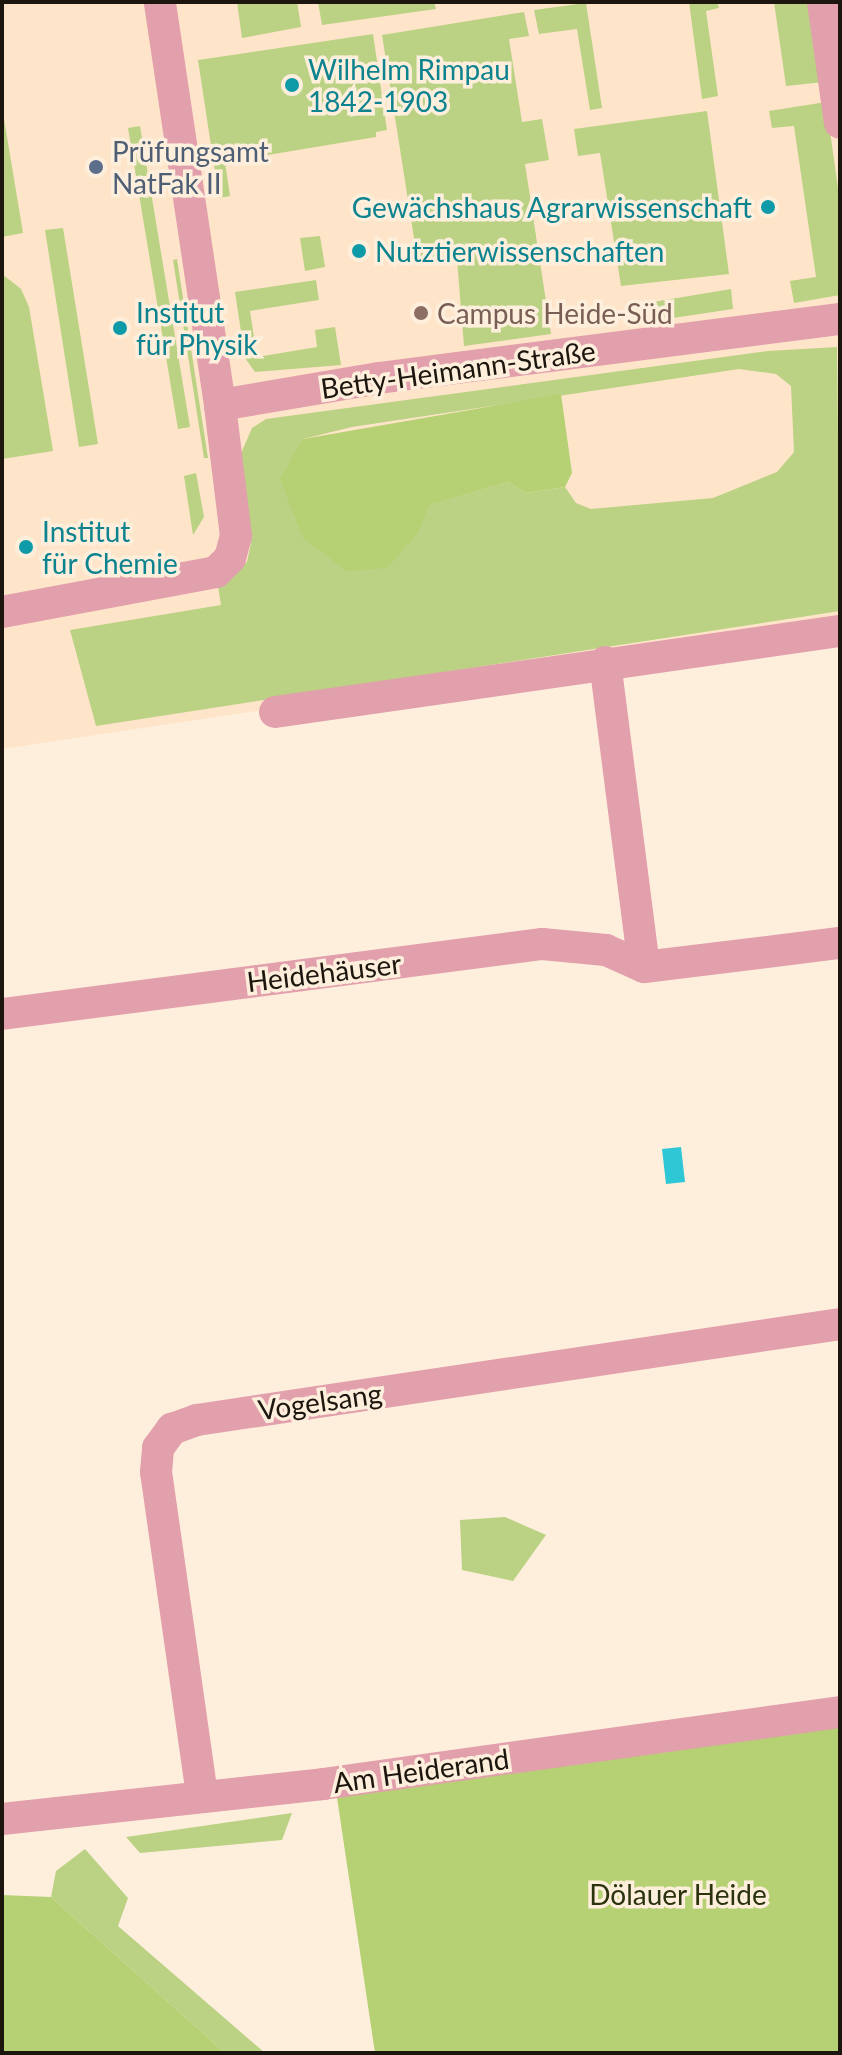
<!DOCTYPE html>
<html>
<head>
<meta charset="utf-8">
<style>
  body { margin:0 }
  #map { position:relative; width:842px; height:2055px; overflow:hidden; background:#feefdd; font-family:Lato,sans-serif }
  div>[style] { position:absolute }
  .built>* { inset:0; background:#fee5c9 }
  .green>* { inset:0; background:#bbd184 }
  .forest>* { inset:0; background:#b6d074 }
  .water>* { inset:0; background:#2ec7d6 }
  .minor>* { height:32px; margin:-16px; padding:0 16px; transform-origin:16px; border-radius:16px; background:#e29fac }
  .dots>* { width:22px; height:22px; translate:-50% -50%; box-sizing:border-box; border:4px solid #feefdd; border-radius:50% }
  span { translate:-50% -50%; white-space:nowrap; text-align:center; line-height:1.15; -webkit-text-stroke:7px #feefdd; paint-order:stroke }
  .culture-label { font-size:28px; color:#0d838f }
  .left { translate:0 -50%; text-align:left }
  .right { translate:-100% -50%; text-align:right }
  .service-label { font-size:28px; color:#4e5e75 }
  .education-label { font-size:28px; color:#785e54 }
  .street-label { font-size:28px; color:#1c160e }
  .park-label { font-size:28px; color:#2a330d }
  .frame { position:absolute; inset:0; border:4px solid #1c160e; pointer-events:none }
</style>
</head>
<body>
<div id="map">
  <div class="built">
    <i style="clip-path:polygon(2px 2px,840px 2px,840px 624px,2px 749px)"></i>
  </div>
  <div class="green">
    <i style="clip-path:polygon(237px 2px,297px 2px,301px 27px,242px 38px)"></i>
    <i style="clip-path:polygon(318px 2px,434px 2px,436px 9px,322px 25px)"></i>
    <i style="clip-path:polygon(689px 2px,717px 2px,719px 8px,706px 11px,718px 96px,702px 99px)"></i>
    <i style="clip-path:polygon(774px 2px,812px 2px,824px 82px,786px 86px)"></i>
    <i style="clip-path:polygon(586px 3px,602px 108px,590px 110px,577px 29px,539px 34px,534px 10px)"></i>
    <i style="clip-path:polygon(524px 12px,529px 36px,509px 39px,522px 122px,542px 119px,549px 160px,525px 164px,551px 334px,464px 346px,457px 260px,417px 257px,382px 35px)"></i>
    <i style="clip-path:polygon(373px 34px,387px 130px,376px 132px,376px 137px,225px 162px,230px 196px,219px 198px,198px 60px)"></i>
    <i style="clip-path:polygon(826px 102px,840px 203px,840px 295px,794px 303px,790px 281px,816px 277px,794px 126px,772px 128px,769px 111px)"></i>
    <i style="clip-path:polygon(2px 107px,23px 233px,2px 237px)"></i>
    <i style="clip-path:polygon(707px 111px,729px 274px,621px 286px,600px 153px,578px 156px,574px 129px)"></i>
    <i style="clip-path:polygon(140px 126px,190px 427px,178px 429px,128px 128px)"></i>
    <i style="clip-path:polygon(63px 228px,98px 444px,79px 447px,45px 230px)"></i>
    <i style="clip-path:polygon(320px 236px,325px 267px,305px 271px,300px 238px)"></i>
    <i style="clip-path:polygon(177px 259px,208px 458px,204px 458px,173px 260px)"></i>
    <i style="clip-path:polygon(2px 274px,21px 289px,29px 307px,53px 451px,2px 459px)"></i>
    <i style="clip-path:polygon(316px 280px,319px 300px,250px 311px,257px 357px,317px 347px,315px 330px,335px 327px,341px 365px,255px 372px,245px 358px,235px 292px)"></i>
    <i style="clip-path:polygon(731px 289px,733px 309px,633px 324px,629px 306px)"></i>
    <i style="clip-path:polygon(evenodd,837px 347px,840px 611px,96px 726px,70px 630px,221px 605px,218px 587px,247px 562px,251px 543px,239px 458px,252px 428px,266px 419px,768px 351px,837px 347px,739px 369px,776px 374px,791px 386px,794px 452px,777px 472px,713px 498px,591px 509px,576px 503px,565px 487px,526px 493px,508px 482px,428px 505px,303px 439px,352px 427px,739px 369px)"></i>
    <i style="clip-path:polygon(196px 473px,204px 517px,193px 535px,184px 476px)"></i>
    <i style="clip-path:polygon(505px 1517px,546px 1535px,513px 1581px,462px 1570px,460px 1520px)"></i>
    <i style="clip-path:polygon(292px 1813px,282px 1840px,140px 1853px,126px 1837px)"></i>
    <i style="clip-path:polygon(85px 1849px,128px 1898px,118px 1926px,265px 2053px,225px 2053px,51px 1897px,56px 1871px)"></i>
  </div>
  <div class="forest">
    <i style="clip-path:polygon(561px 394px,572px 473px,565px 487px,526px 493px,508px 482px,429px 505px,418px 533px,387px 568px,347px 571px,303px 538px,280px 479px,303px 439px)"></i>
    <i style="clip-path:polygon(840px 1712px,840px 2053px,375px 2053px,335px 1784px)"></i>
    <i style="clip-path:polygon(2px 1895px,51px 1897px,225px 2053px,2px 2053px)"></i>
  </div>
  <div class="water">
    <i style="clip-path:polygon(681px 1147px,685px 1182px,666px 1184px,662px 1149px)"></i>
  </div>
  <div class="minor">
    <i style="left:823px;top:2px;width:122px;rotate:82deg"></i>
    <i style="left:220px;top:405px;width:161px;rotate:-9.6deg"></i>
    <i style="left:379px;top:378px;width:465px;rotate:-7.3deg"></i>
    <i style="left:2px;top:612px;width:218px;rotate:-10.6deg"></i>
    <i style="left:216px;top:572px;width:20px;rotate:-45deg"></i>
    <i style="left:230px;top:558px;width:23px;rotate:-75deg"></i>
    <i style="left:236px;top:536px;width:132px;rotate:-97deg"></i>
    <i style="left:220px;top:405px;width:407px;rotate:-98.5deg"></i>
    <i style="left:605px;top:662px;width:307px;rotate:82.7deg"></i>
    <i style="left:275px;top:712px;width:571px;rotate:-8.16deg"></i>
    <i style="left:2px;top:1014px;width:545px;rotate:-7.39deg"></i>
    <i style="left:542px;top:944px;width:64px;rotate:5.4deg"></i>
    <i style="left:606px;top:950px;width:42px;rotate:24.1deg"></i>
    <i style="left:644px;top:967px;width:197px;rotate:-7deg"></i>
    <i style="left:202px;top:1795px;width:326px;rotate:-98.1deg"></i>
    <i style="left:156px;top:1472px;width:24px;rotate:-85deg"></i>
    <i style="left:158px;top:1448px;width:24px;rotate:-54deg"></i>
    <i style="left:172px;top:1429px;width:27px;rotate:-20deg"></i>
    <i style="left:197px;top:1420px;width:650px;rotate:-8.49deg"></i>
    <i style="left:2px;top:1819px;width:323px;rotate:-6.2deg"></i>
    <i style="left:323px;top:1784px;width:522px;rotate:-7.93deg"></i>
  </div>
  <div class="dots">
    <i style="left:292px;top:85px;background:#0f9aa8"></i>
    <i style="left:96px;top:167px;background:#5c6f8a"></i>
    <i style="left:768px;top:207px;background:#0f9aa8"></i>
    <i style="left:359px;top:251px;background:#0f9aa8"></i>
    <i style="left:421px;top:313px;background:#8d6e63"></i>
    <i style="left:120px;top:328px;background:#0f9aa8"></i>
    <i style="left:26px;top:547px;background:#0f9aa8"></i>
  </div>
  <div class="culture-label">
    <span class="left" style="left:308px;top:85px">Wilhelm Rimpau<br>1842-1903</span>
    <span class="right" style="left:752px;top:207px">Gewächshaus Agrarwissenschaft</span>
    <span class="left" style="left:375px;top:251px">Nutztierwissenschaften</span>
    <span class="left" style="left:136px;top:328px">Institut<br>für Physik</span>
    <span class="left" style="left:42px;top:547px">Institut<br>für Chemie</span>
  </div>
  <div class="service-label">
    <span class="left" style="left:112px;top:167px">Prüfungsamt<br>NatFak II</span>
  </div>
  <div class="education-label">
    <span class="left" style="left:437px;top:313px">Campus Heide-Süd</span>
  </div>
  <div class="street-label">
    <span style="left:458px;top:369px;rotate:-8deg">Betty-Heimann-Straße</span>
    <span style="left:324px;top:972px;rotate:-7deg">Heidehäuser</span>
    <span style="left:320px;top:1401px;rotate:-8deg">Vogelsang</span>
    <span style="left:421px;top:1770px;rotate:-8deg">Am Heiderand</span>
  </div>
  <div class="park-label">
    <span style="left:678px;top:1894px">Dölauer Heide</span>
  </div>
  <div class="frame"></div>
</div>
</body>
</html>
